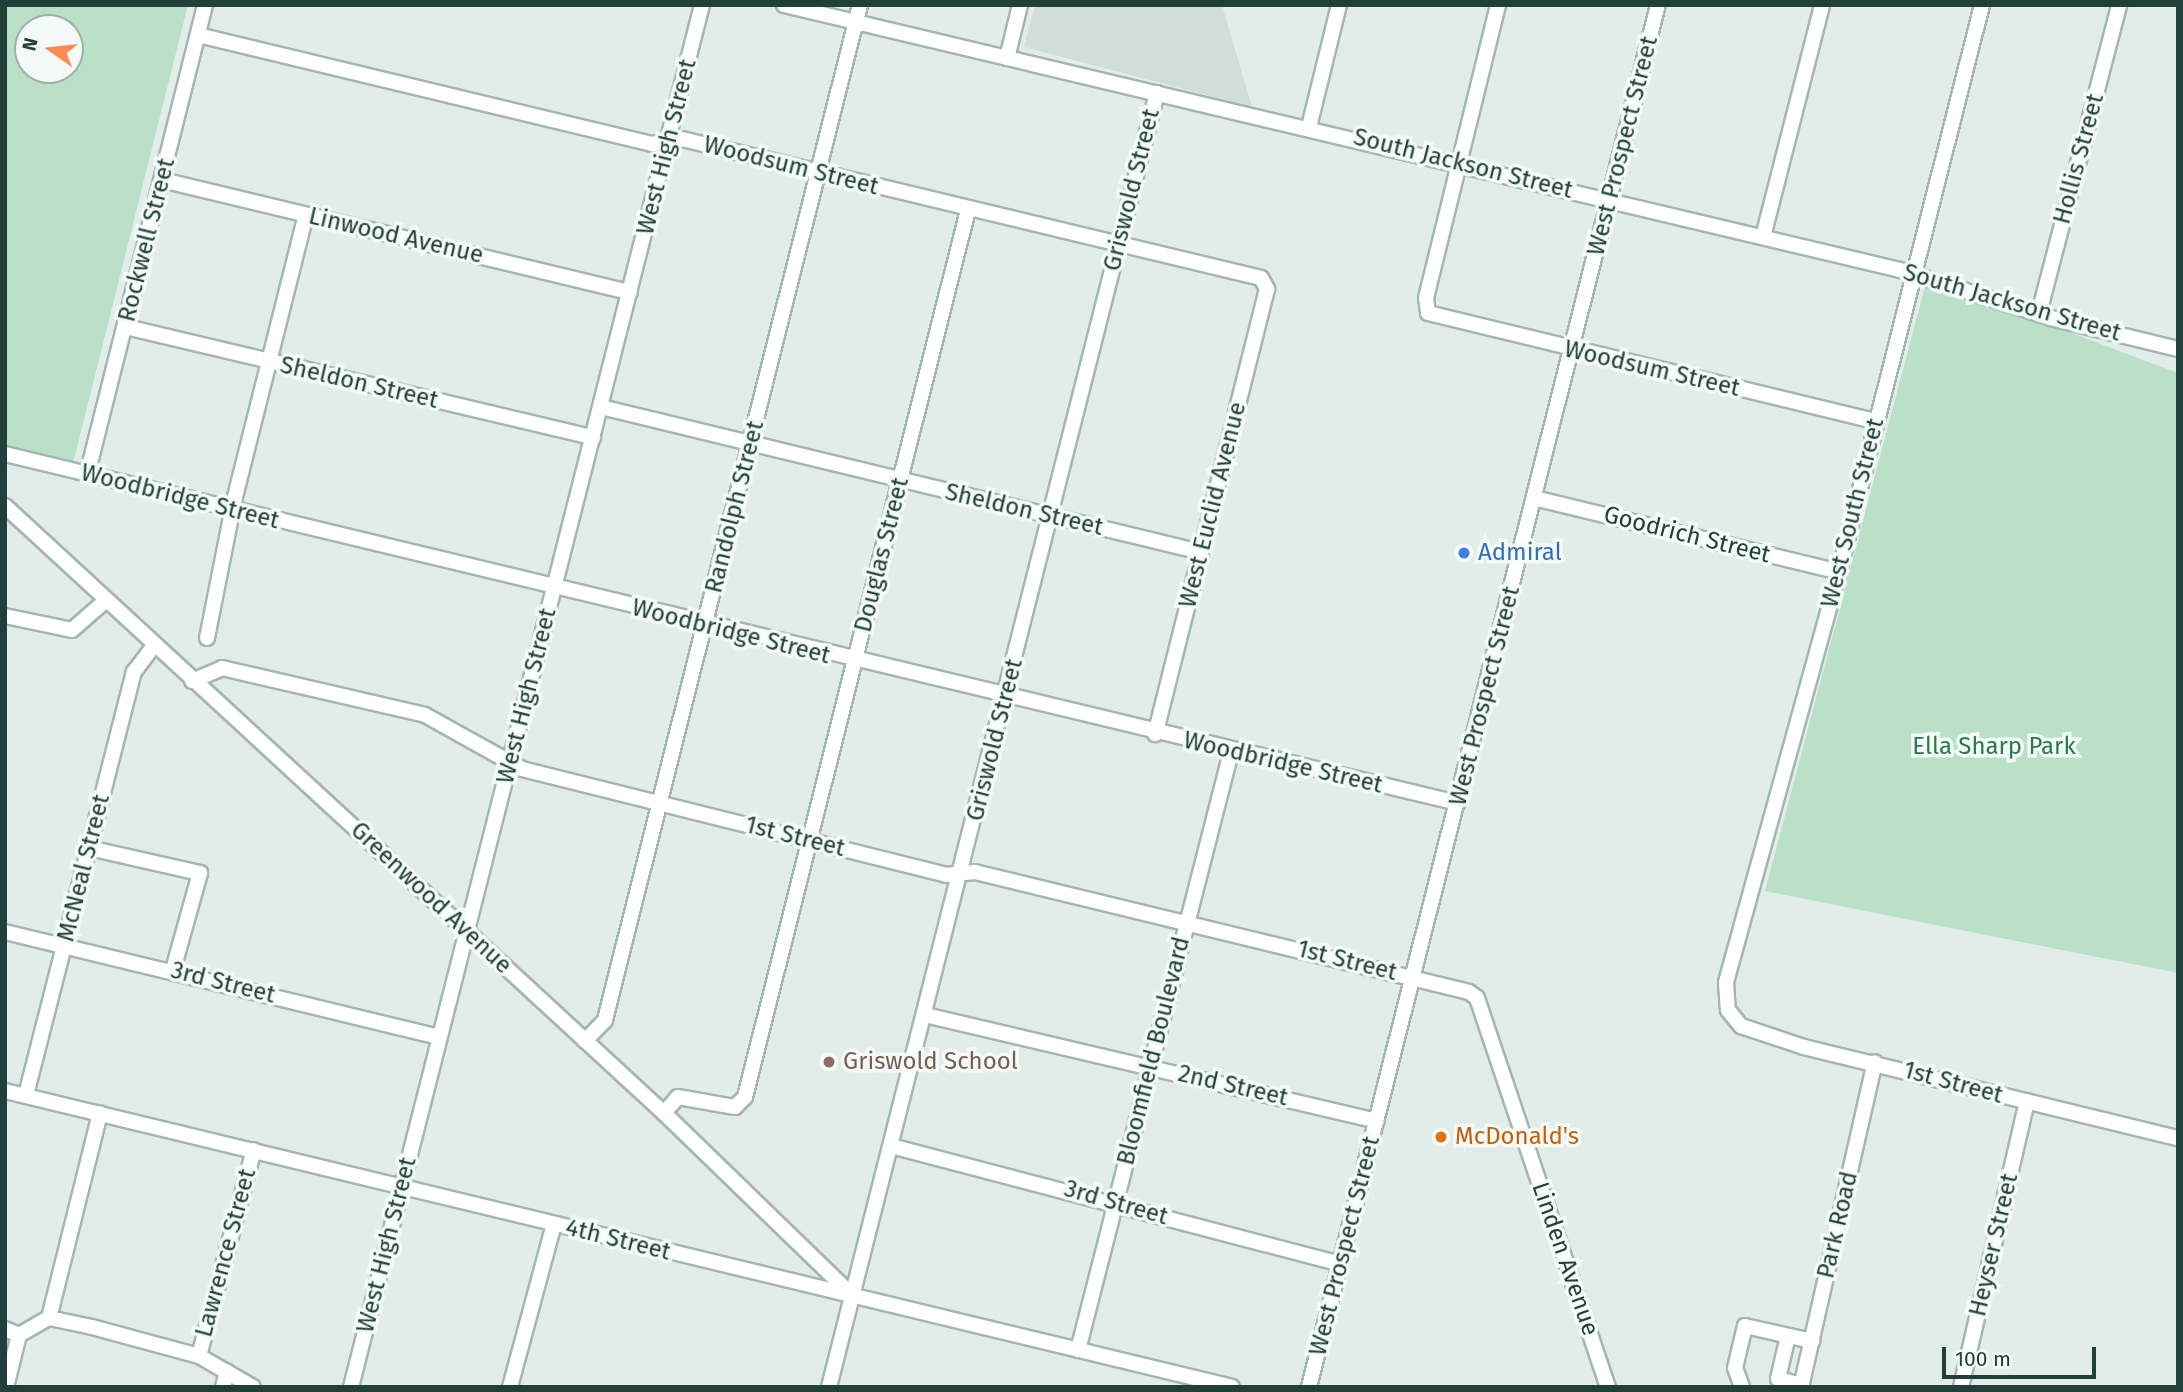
<!DOCTYPE html>
<html>
<head>
<meta charset="utf-8">
<style>
  body { margin:0 }
  #map { position:relative; width:2183px; height:1392px; overflow:hidden; background:#e2ede9; font-family:"Fira Sans",sans-serif }
  div>[style] { position:absolute }
  .built>* { inset:0; background:#d0ddd8 }
  .green>* { inset:0; background:#bae0c7 }
  .roads { filter:drop-shadow(2px 0 #a4b6b1) drop-shadow(-2px 0 #a4b6b1) drop-shadow(0 2px #a4b6b1) drop-shadow(0 -2px #a4b6b1) }
  .minor>* { height:14px; margin:-7px; padding:0 7px; transform-origin:7px; border-radius:7px; background:#fff }
  .dots>* { width:19px; height:19px; translate:-50% -50%; box-sizing:border-box; border:4px solid #f3faf7; border-radius:50% }
  span { translate:-50% -50%; white-space:nowrap; text-align:center; line-height:1.15; -webkit-text-stroke:7px #f3faf7; paint-order:stroke }
  .street-label { font-size:24px; color:#21403a }
  .shop-label { font-size:24px; color:#366cbe }
  .left { translate:0 -50%; text-align:left }
  .park-label { font-size:24px; color:#287a4e }
  .education-label { font-size:24px; color:#785e54 }
  .food-label { font-size:24px; color:#c56008 }
  .frame { position:absolute; inset:0; border:7px solid #21403a; pointer-events:none }
  .north { position:absolute; left:14px; top:14px; width:70px; height:70px; box-sizing:border-box; background:#f3faf7; border:2px solid #9fb0ab; border-radius:50%; rotate:284deg; font-size:19px; font-weight:700; line-height:28px; text-align:center; color:#21403a }
  .north::after { content:''; display:block; margin:auto; width:24px; height:32px; background:#fb8952; clip-path:polygon(50% 0,100% 100%,50% 72%,0 100%) }
  .scale { position:absolute; left:1942px; top:1347px; width:154px; height:32px; box-sizing:border-box; border:4px solid #21403a; border-top:0; padding-left:9px; font-size:21px; line-height:24px; white-space:nowrap; color:#21403a; -webkit-text-stroke:5px #f3faf7; paint-order:stroke }
</style>
</head>
<body>
<div id="map">
  <div class="built">
    <i style="clip-path:polygon(1035px 5px,1222px 5px,1252px 107px,1024px 47px)"></i>
  </div>
  <div class="green">
    <i style="clip-path:polygon(evenodd,5px 5px,188px 5px,73px 463px,5px 448px,5px 5px,28px 28px,70px 28px,70px 70px,28px 70px,28px 28px)"></i>
    <i style="clip-path:polygon(1927px 279px,2178px 373px,2178px 973px,1765px 891px)"></i>
  </div>
  <div class="roads">
    <div class="minor">
      <i style="left:784px;top:5px;width:1147px;rotate:13.36deg"></i>
      <i style="left:1900px;top:270px;width:158px;rotate:17.6deg"></i>
      <i style="left:2051px;top:318px;width:131px;rotate:13.7deg"></i>
      <i style="left:1498px;top:5px;width:302px;rotate:103.8deg"></i>
      <i style="left:1426px;top:298px;width:15px;rotate:82deg"></i>
      <i style="left:1428px;top:313px;width:462px;rotate:13.6deg"></i>
      <i style="left:1982px;top:5px;width:585px;rotate:104.16deg"></i>
      <i style="left:1839px;top:572px;width:426px;rotate:105.4deg"></i>
      <i style="left:1726px;top:983px;width:27px;rotate:86deg"></i>
      <i style="left:1728px;top:1010px;width:21px;rotate:51deg"></i>
      <i style="left:1741px;top:1026px;width:66px;rotate:18.4deg"></i>
      <i style="left:1804px;top:1047px;width:385px;rotate:13.7deg"></i>
      <i style="left:198px;top:35px;width:467px;rotate:13.5deg"></i>
      <i style="left:652px;top:144px;width:30px;rotate:-9deg"></i>
      <i style="left:682px;top:139px;width:595px;rotate:13.5deg"></i>
      <i style="left:1261px;top:278px;width:13px;rotate:61deg"></i>
      <i style="left:1267px;top:289px;width:459px;rotate:104.1deg"></i>
      <i style="left:1007px;top:58px;width:55px;rotate:-76.2deg"></i>
      <i style="left:1309px;top:127px;width:126px;rotate:-76.2deg"></i>
      <i style="left:162px;top:180px;width:481px;rotate:13.5deg"></i>
      <i style="left:1763px;top:237px;width:239px;rotate:-75.7deg"></i>
      <i style="left:2039px;top:313px;width:318px;rotate:-75.4deg"></i>
      <i style="left:126px;top:327px;width:480px;rotate:13.3deg"></i>
      <i style="left:601px;top:407px;width:617px;rotate:13.59deg"></i>
      <i style="left:5px;top:454px;width:1494px;rotate:13.51deg"></i>
      <i style="left:87px;top:475px;width:485px;rotate:-75.9deg"></i>
      <i style="left:1534px;top:498px;width:314px;rotate:13.6deg"></i>
      <i style="left:5px;top:506px;width:896px;rotate:42.65deg"></i>
      <i style="left:664px;top:1113px;width:262px;rotate:44.1deg"></i>
      <i style="left:5px;top:616px;width:68px;rotate:11.8deg"></i>
      <i style="left:72px;top:630px;width:44px;rotate:-41.3deg"></i>
      <i style="left:207px;top:638px;width:144px;rotate:-78.8deg"></i>
      <i style="left:235px;top:497px;width:291px;rotate:-75.9deg"></i>
      <i style="left:192px;top:681px;width:33px;rotate:-23deg"></i>
      <i style="left:222px;top:668px;width:208px;rotate:13deg"></i>
      <i style="left:425px;top:715px;width:111px;rotate:29.1deg"></i>
      <i style="left:522px;top:769px;width:437px;rotate:14deg"></i>
      <i style="left:946px;top:875px;width:29px;rotate:-6deg"></i>
      <i style="left:975px;top:872px;width:508px;rotate:13.65deg"></i>
      <i style="left:1469px;top:992px;width:10px;rotate:37deg"></i>
      <i style="left:1477px;top:998px;width:410px;rotate:71.4deg"></i>
      <i style="left:89px;top:848px;width:114px;rotate:12.7deg"></i>
      <i style="left:200px;top:873px;width:101px;rotate:105.6deg"></i>
      <i style="left:5px;top:932px;width:447px;rotate:13.6deg"></i>
      <i style="left:925px;top:1015px;width:464px;rotate:13.2deg"></i>
      <i style="left:585px;top:1041px;width:29px;rotate:-46deg"></i>
      <i style="left:605px;top:1020px;width:1047px;rotate:-75.9deg"></i>
      <i style="left:5px;top:1091px;width:1262px;rotate:13.56deg"></i>
      <i style="left:26px;top:1095px;width:437px;rotate:-75.7deg"></i>
      <i style="left:134px;top:672px;width:31px;rotate:-53deg"></i>
      <i style="left:664px;top:1113px;width:21px;rotate:-49deg"></i>
      <i style="left:678px;top:1097px;width:58px;rotate:10deg"></i>
      <i style="left:735px;top:1107px;width:14px;rotate:-45deg"></i>
      <i style="left:745px;top:1097px;width:915px;rotate:-75.89deg"></i>
      <i style="left:891px;top:1146px;width:464px;rotate:14.7deg"></i>
      <i style="left:49px;top:1318px;width:211px;rotate:-76deg"></i>
      <i style="left:5px;top:1329px;width:15px;rotate:23deg"></i>
      <i style="left:19px;top:1335px;width:34px;rotate:-30deg"></i>
      <i style="left:49px;top:1318px;width:44px;rotate:11.8deg"></i>
      <i style="left:92px;top:1327px;width:111px;rotate:15.2deg"></i>
      <i style="left:199px;top:1356px;width:62px;rotate:29.9deg"></i>
      <i style="left:1788px;top:1336px;width:44px;rotate:103.1deg"></i>
      <i style="left:1778px;top:1379px;width:25px;rotate:14deg"></i>
      <i style="left:1078px;top:1350px;width:617px;rotate:-75.65deg"></i>
      <i style="left:199px;top:1356px;width:213px;rotate:-75.1deg"></i>
      <i style="left:6px;top:1387px;width:54px;rotate:-76deg"></i>
      <i style="left:223px;top:1387px;width:16px;rotate:-76deg"></i>
      <i style="left:351px;top:1387px;width:1426px;rotate:-75.75deg"></i>
      <i style="left:510px;top:1387px;width:169px;rotate:-74.9deg"></i>
      <i style="left:829px;top:1387px;width:1335px;rotate:-75.78deg"></i>
      <i style="left:1309px;top:1387px;width:1425px;rotate:-75.83deg"></i>
      <i style="left:1742px;top:1387px;width:20px;rotate:-110deg"></i>
      <i style="left:1735px;top:1368px;width:43px;rotate:-76.6deg"></i>
      <i style="left:1745px;top:1326px;width:69px;rotate:12.6deg"></i>
      <i style="left:1801px;top:1387px;width:333px;rotate:-77.2deg"></i>
      <i style="left:1961px;top:1387px;width:293px;rotate:-77deg"></i>
    </div>
  </div>
  <div class="dots">
    <i style="left:1464px;top:553px;background:#3f7fe0"></i>
    <i style="left:829px;top:1062px;background:#8d6e63"></i>
    <i style="left:1441px;top:1137px;background:#e8710a"></i>
  </div>
  <div class="street-label">
    <span style="left:1623px;top:146px;rotate:-76deg">West Prospect Street</span>
    <span style="left:667px;top:147px;rotate:-76deg">West High Street</span>
    <span style="left:2079px;top:159px;rotate:-75deg">Hollis Street</span>
    <span style="left:1463px;top:164px;rotate:14deg">South Jackson Street</span>
    <span style="left:791px;top:166px;rotate:14deg">Woodsum Street</span>
    <span style="left:1132px;top:190px;rotate:-76deg">Griswold Street</span>
    <span style="left:396px;top:236px;rotate:13deg">Linwood Avenue</span>
    <span style="left:147px;top:240px;rotate:-76deg">Rockwell Street</span>
    <span style="left:2012px;top:303px;rotate:16deg">South Jackson Street</span>
    <span style="left:1652px;top:369px;rotate:13deg">Woodsum Street</span>
    <span style="left:359px;top:383px;rotate:13deg">Sheldon Street</span>
    <span style="left:180px;top:497px;rotate:14deg">Woodbridge Street</span>
    <span style="left:1213px;top:505px;rotate:-76deg">West Euclid Avenue</span>
    <span style="left:735px;top:507px;rotate:-76deg">Randolph Street</span>
    <span style="left:1024px;top:510px;rotate:13deg">Sheldon Street</span>
    <span style="left:1853px;top:513px;rotate:-76deg">West South Street</span>
    <span style="left:1687px;top:535px;rotate:14deg">Goodrich Street</span>
    <span style="left:882px;top:555px;rotate:-76deg">Douglas Street</span>
    <span style="left:731px;top:632px;rotate:14deg">Woodbridge Street</span>
    <span style="left:527px;top:696px;rotate:-76deg">West High Street</span>
    <span style="left:1485px;top:696px;rotate:-76deg">West Prospect Street</span>
    <span style="left:995px;top:740px;rotate:-76deg">Griswold Street</span>
    <span style="left:1283px;top:763px;rotate:13deg">Woodbridge Street</span>
    <span style="left:795px;top:837px;rotate:14deg">1st Street</span>
    <span style="left:84px;top:868px;rotate:-76deg">McNeal Street</span>
    <span style="left:431px;top:898px;rotate:43deg">Greenwood Avenue</span>
    <span style="left:1347px;top:961px;rotate:14deg">1st Street</span>
    <span style="left:223px;top:983px;rotate:14deg">3rd Street</span>
    <span style="left:1154px;top:1051px;rotate:-76deg">Bloomfield Boulevard</span>
    <span style="left:1953px;top:1083px;rotate:15deg">1st Street</span>
    <span style="left:1233px;top:1086px;rotate:13deg">2nd Street</span>
    <span style="left:1116px;top:1203px;rotate:16deg">3rd Street</span>
    <span style="left:1838px;top:1225px;rotate:-77deg">Park Road</span>
    <span style="left:618px;top:1240px;rotate:14deg">4th Street</span>
    <span style="left:387px;top:1245px;rotate:-76deg">West High Street</span>
    <span style="left:1994px;top:1245px;rotate:-77deg">Heyser Street</span>
    <span style="left:1345px;top:1246px;rotate:-76deg">West Prospect Street</span>
    <span style="left:226px;top:1253px;rotate:-75deg">Lawrence Street</span>
    <span style="left:1565px;top:1259px;rotate:71deg">Linden Avenue</span>
  </div>
  <div class="shop-label">
    <span class="left" style="left:1478px;top:553px">Admiral</span>
  </div>
  <div class="park-label">
    <span style="left:1994px;top:747px">Ella Sharp Park</span>
  </div>
  <div class="education-label">
    <span class="left" style="left:843px;top:1062px">Griswold School</span>
  </div>
  <div class="food-label">
    <span class="left" style="left:1455px;top:1137px">McDonald's</span>
  </div>
  <div class="frame"></div>
  <div class="north">N</div>
  <div class="scale">100 m</div>
</div>
</body>
</html>
